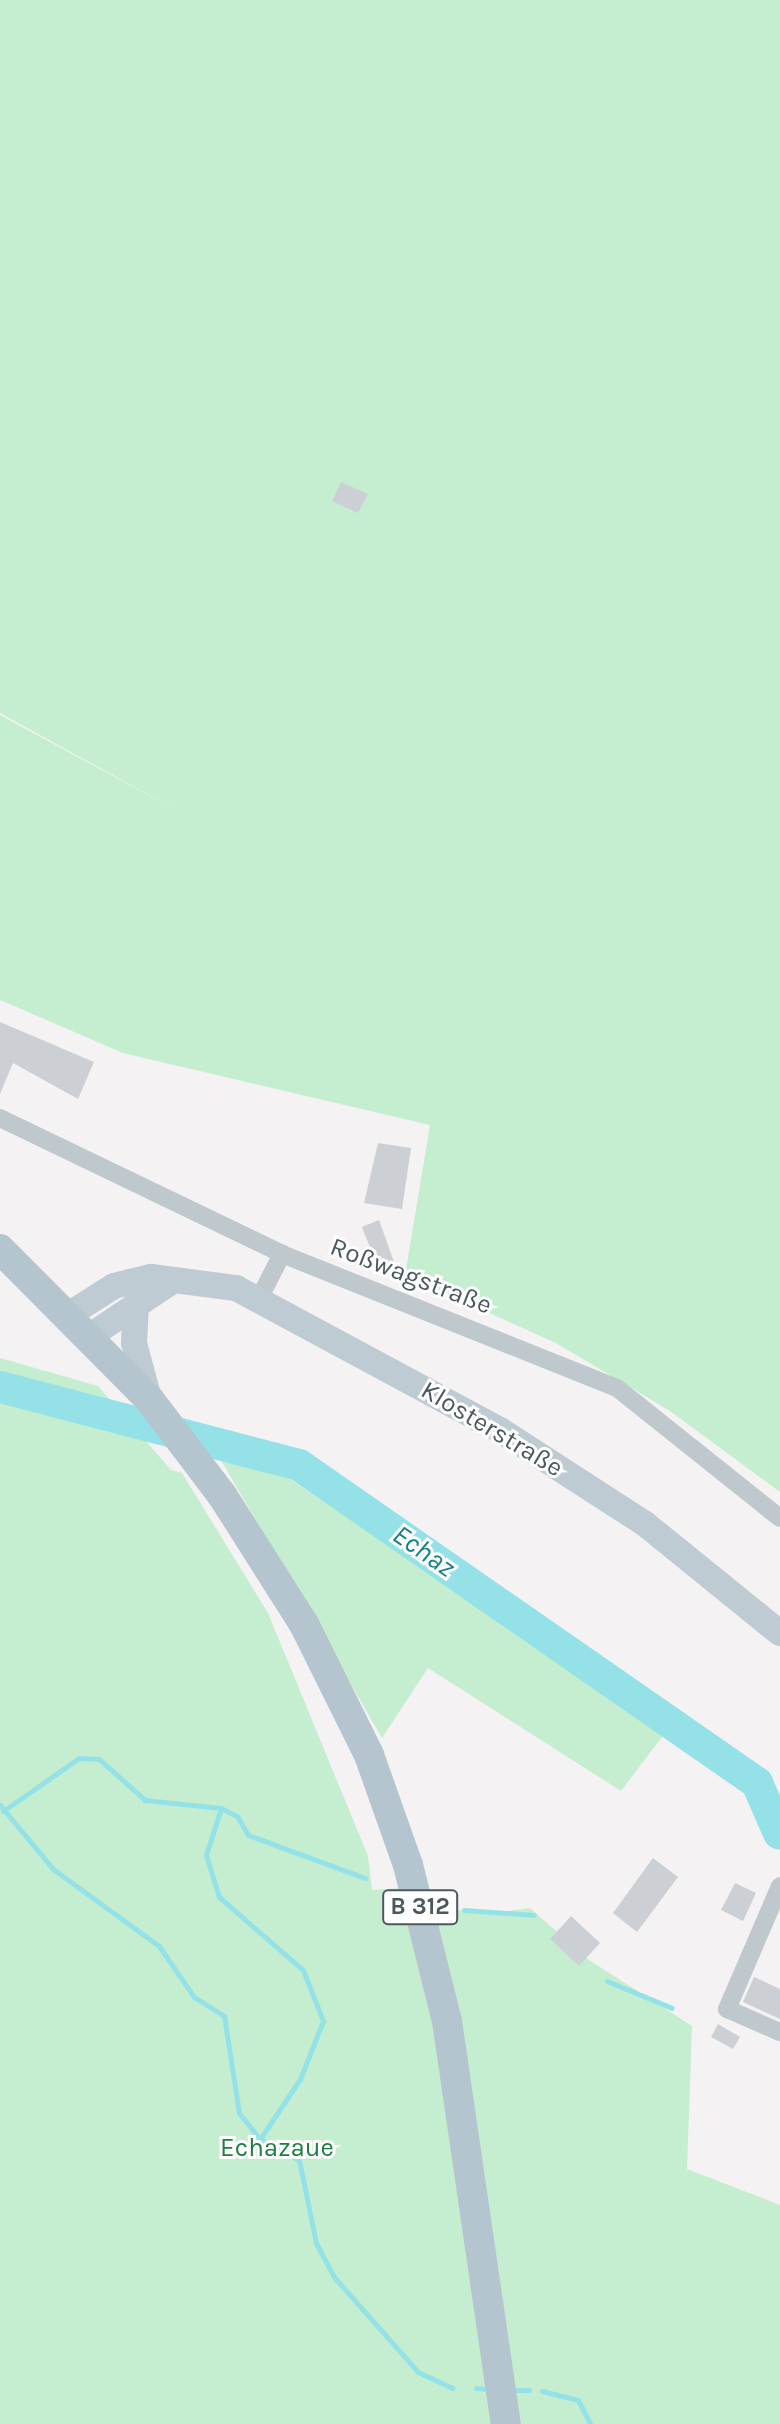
<!DOCTYPE html>
<html>
<head>
<meta charset="utf-8">
<style>
  body { margin:0 }
  #map { position:relative; width:780px; height:2424px; overflow:hidden; background:#f4f2f2; font-family:Karla,sans-serif }
  div>[style] { position:absolute }
  .green>* { inset:0; background:#c4eecf }
  .stream>* { height:5px; margin:-2.5px; padding:0 2.5px; transform-origin:2.5px; border-radius:2.5px; background:#94e2e8 }
  .river>* { height:32px; margin:-16px; padding:0 16px; transform-origin:16px; border-radius:16px; background:#94e2e8 }
  .building>* { inset:0; background:#ccd0d4 }
  .street>* { height:18px; margin:-9px; padding:0 9px; transform-origin:9px; border-radius:9px; background:#bfc8cd }
  .secondary>* { height:26px; margin:-13px; padding:0 13px; transform-origin:13px; border-radius:13px; background:#bfcbd2 }
  .primary>* { height:30px; margin:-15px; padding:0 15px; transform-origin:15px; border-radius:15px; background:#b4c5cf }
  span { translate:-50% -50%; white-space:nowrap; text-align:center; line-height:1.15; -webkit-text-stroke:6px #fff; paint-order:stroke }
  .shield-label span { padding:2px 6px; background:#fff; border:2px solid; border-radius:6px; -webkit-text-stroke-width:0 }
  .shield-label { font-size:24px; color:#4b585f; font-weight:700 }
  .street-label { font-size:26px; color:#4b585f }
  .park-label { font-size:26px; color:#1d7e41 }
  .water-label { font-size:28px; color:#13818a; font-style:italic }
</style>
</head>
<body>
<div id="map">
  <div class="green">
    <i style="clip-path:polygon(0 0,780px 0,780px 1492px,670px 1411px,556px 1343px,405px 1275px,430px 1125px,123px 1053px,0 1000px,0 715px,189px 817px,0 713px)"></i>
    <i style="clip-path:polygon(0 1358px,98px 1386px,171px 1470px,182px 1473px,268px 1613px,368px 1856px,372px 1890px,419px 1887px,448px 1908px,485px 1914px,530px 1908px,589px 1960px,692px 2026px,687px 2169px,780px 2205px,780px 2424px,0 2424px)"></i>
    <i style="clip-path:polygon(218px 1455px,270px 1466px,668px 1729px,621px 1791px,428px 1668px,382px 1738px)"></i>
  </div>
  <div class="stream">
    <i style="left:0;top:1805px;width:83px;rotate:50.4deg"></i>
    <i style="left:53px;top:1869px;width:131px;rotate:36deg"></i>
    <i style="left:159px;top:1946px;width:62px;rotate:55.5deg"></i>
    <i style="left:194px;top:1997px;width:36px;rotate:32deg"></i>
    <i style="left:224px;top:2016px;width:98px;rotate:81.2deg"></i>
    <i style="left:239px;top:2113px;width:33px;rotate:51deg"></i>
    <i style="left:260px;top:2139px;width:44px;rotate:28.3deg"></i>
    <i style="left:299px;top:2160px;width:85px;rotate:78.4deg"></i>
    <i style="left:316px;top:2243px;width:38px;rotate:62deg"></i>
    <i style="left:334px;top:2277px;width:127px;rotate:48.5deg"></i>
    <i style="left:418px;top:2372px;width:38px;rotate:25deg"></i>
    <i style="left:221px;top:1808px;width:49px;rotate:107.7deg"></i>
    <i style="left:206px;top:1855px;width:44px;rotate:72.8deg"></i>
    <i style="left:219px;top:1897px;width:111px;rotate:41deg"></i>
    <i style="left:303px;top:1970px;width:55px;rotate:68.6deg"></i>
    <i style="left:323px;top:2021px;width:62px;rotate:111.6deg"></i>
    <i style="left:300px;top:2079px;width:72px;rotate:123.7deg"></i>
    <i style="left:3px;top:1811px;width:93px;rotate:-34.9deg"></i>
    <i style="left:79px;top:1758px;width:20px;rotate:3deg"></i>
    <i style="left:99px;top:1759px;width:62px;rotate:41.7deg"></i>
    <i style="left:145px;top:1800px;width:76px;rotate:6deg"></i>
    <i style="left:221px;top:1808px;width:18px;rotate:27deg"></i>
    <i style="left:237px;top:1816px;width:22px;rotate:60deg"></i>
    <i style="left:248px;top:1835px;width:125px;rotate:20.2deg"></i>
    <i style="left:464px;top:1910px;width:70px;rotate:4.1deg"></i>
    <i style="left:607px;top:1981px;width:70px;rotate:22.6deg"></i>
    <i style="left:476px;top:2388px;width:14px;rotate:4deg"></i>
    <i style="left:512px;top:2390px;width:17px"></i>
    <i style="left:542px;top:2391px;width:37px;rotate:14deg"></i>
    <i style="left:578px;top:2400px;width:27px;rotate:63deg"></i>
  </div>
  <div class="river">
    <i style="left:0;top:1387px;width:309px;rotate:14.6deg"></i>
    <i style="left:299px;top:1465px;width:558px;rotate:34.77deg"></i>
    <i style="left:757px;top:1783px;width:55px;rotate:66.3deg"></i>
  </div>
  <div class="building">
    <i style="clip-path:polygon(341px 482px,368px 494px,358px 513px,332px 501px)"></i>
    <i style="clip-path:polygon(0 1022px,94px 1062px,78px 1099px,13px 1063px,0 1094px)"></i>
    <i style="clip-path:polygon(378px 1143px,411px 1148px,402px 1209px,364px 1203px)"></i>
    <i style="clip-path:polygon(379px 1220px,394px 1262px,378px 1268px,362px 1227px)"></i>
    <i style="clip-path:polygon(653px 1858px,678px 1877px,637px 1932px,613px 1913px)"></i>
    <i style="clip-path:polygon(735px 1883px,756px 1893px,743px 1921px,721px 1910px)"></i>
    <i style="clip-path:polygon(571px 1916px,600px 1943px,579px 1966px,550px 1939px)"></i>
    <i style="clip-path:polygon(754px 1977px,780px 1989px,780px 2019px,743px 2002px)"></i>
    <i style="clip-path:polygon(718px 2024px,740px 2037px,733px 2049px,711px 2037px)"></i>
  </div>
  <div class="street">
    <i style="left:0;top:1118px;width:313px;rotate:25.7deg"></i>
    <i style="left:282px;top:1254px;width:361px;rotate:21.8deg"></i>
    <i style="left:617px;top:1388px;width:208px;rotate:38.6deg"></i>
    <i style="left:259px;top:1299px;width:51px;rotate:-62.9deg"></i>
    <i style="left:780px;top:1886px;width:134px;rotate:113.3deg"></i>
    <i style="left:727px;top:2009px;width:58px;rotate:23.5deg"></i>
  </div>
  <div class="secondary">
    <i style="left:136px;top:1303px;width:40px;rotate:92.9deg"></i>
    <i style="left:134px;top:1343px;width:58px;rotate:75deg"></i>
    <i style="left:70px;top:1314px;width:52px;rotate:-32.5deg"></i>
    <i style="left:114px;top:1286px;width:38px;rotate:-14deg"></i>
    <i style="left:151px;top:1277px;width:86px;rotate:7.4deg"></i>
    <i style="left:236px;top:1288px;width:300px;rotate:28.3deg"></i>
    <i style="left:500px;top:1430px;width:171px;rotate:32.9deg"></i>
    <i style="left:644px;top:1523px;width:175px;rotate:39deg"></i>
    <i style="left:90px;top:1336px;width:101px;rotate:-33.7deg"></i>
  </div>
  <div class="primary">
    <i style="left:0;top:1249px;width:211px;rotate:45.2deg"></i>
    <i style="left:149px;top:1399px;width:121px;rotate:52.8deg"></i>
    <i style="left:222px;top:1495px;width:153px;rotate:57.6deg"></i>
    <i style="left:304px;top:1624px;width:146px;rotate:63.6deg"></i>
    <i style="left:369px;top:1755px;width:117px;rotate:70.5deg"></i>
    <i style="left:408px;top:1865px;width:161px;rotate:76deg"></i>
    <i style="left:447px;top:2021px;width:407px;rotate:81.7deg"></i>
  </div>
  <div class="shield-label">
    <span style="left:420px;top:1907px">B 312</span>
  </div>
  <div class="street-label">
    <span style="left:411px;top:1276px;rotate:21deg">Roßwagstraße</span>
    <span style="left:492px;top:1429px;rotate:31deg">Klosterstraße</span>
  </div>
  <div class="park-label">
    <span style="left:277px;top:2148px">Echazaue</span>
  </div>
  <div class="water-label">
    <span style="left:424px;top:1551px;rotate:35deg">Echaz</span>
  </div>
</div>
</body>
</html>
